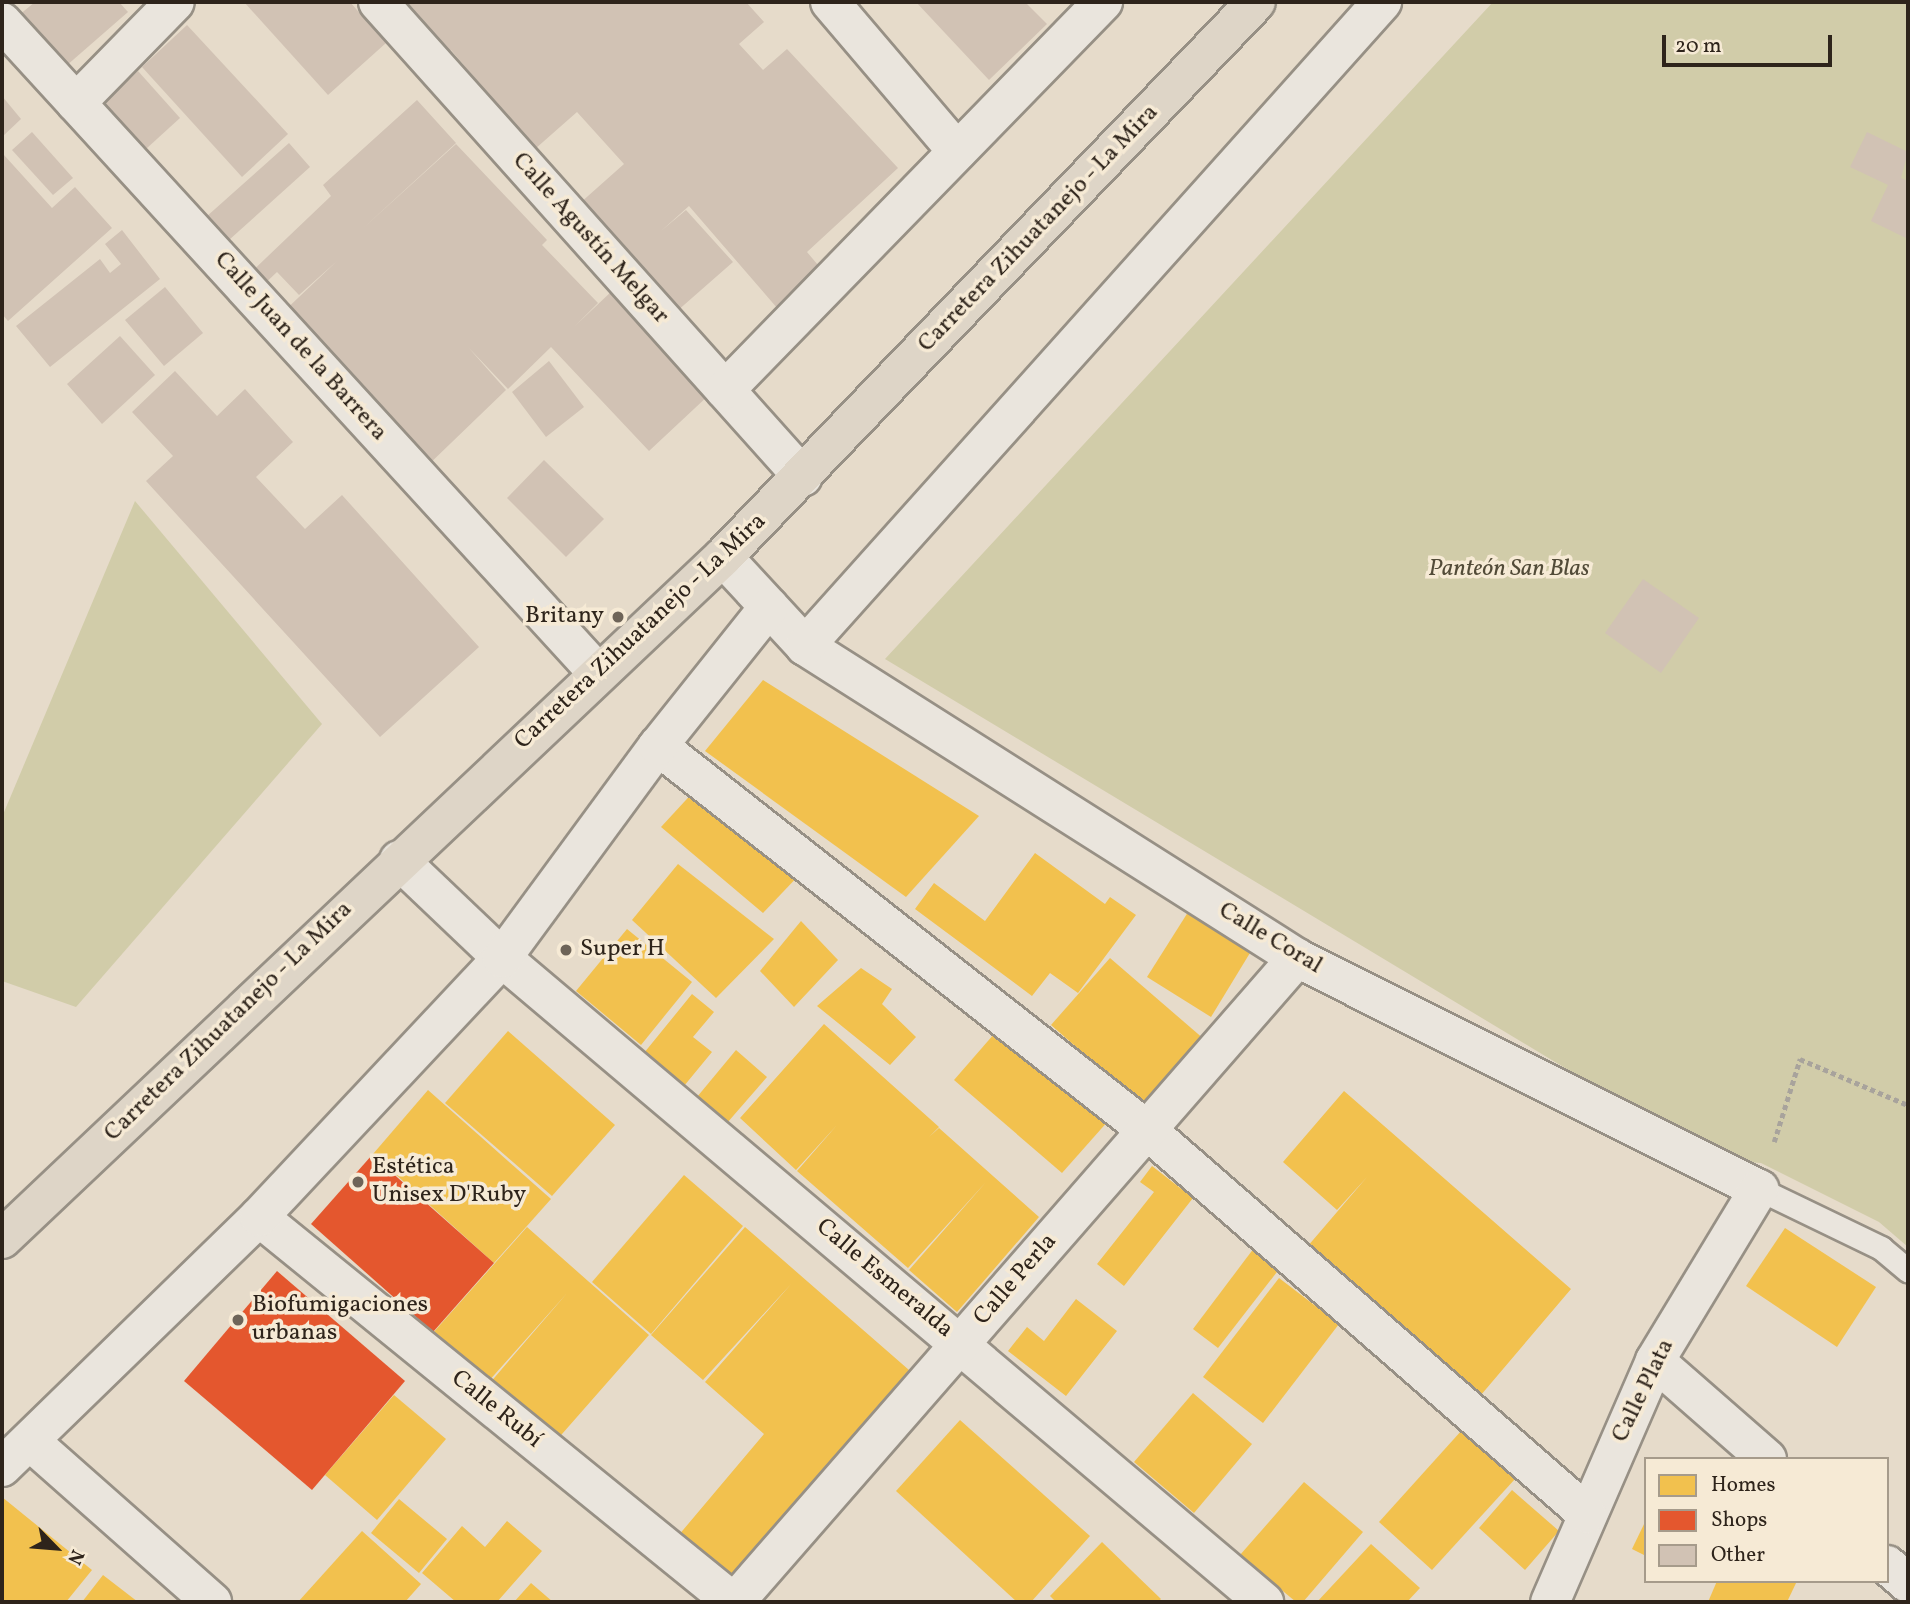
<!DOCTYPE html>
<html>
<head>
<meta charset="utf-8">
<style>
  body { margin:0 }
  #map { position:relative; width:1910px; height:1604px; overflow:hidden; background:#e6dbca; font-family:Vollkorn,serif }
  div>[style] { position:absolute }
  .green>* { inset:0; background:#d1cca9 }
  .homes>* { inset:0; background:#f2c14e }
  .shops>* { inset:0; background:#e4572e }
  .building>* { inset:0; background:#d1c2b4 }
  .path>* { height:4.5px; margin-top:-2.25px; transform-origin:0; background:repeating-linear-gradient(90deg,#a8a39c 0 5px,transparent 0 8.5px) }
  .roads { filter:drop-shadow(2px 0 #979085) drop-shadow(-2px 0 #979085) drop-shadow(0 2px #979085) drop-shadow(0 -2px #979085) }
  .lane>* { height:23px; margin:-11.5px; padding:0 11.5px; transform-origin:11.5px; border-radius:11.5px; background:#eae5dd }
  .street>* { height:38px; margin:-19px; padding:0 19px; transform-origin:19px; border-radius:19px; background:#eae5dd }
  .highway>* { height:38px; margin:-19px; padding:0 19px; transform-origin:19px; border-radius:19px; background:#ded5c7 }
  .dots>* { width:19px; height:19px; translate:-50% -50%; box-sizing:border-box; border:4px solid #f6ead5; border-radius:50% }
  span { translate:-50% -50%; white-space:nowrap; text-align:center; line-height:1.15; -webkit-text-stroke:7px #f6ead5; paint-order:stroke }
  .street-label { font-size:24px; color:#2e241b }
  .park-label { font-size:24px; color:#524b38; font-style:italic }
  .poi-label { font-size:24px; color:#2e241b }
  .right { translate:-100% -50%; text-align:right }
  .left { translate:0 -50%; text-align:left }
  .frame { position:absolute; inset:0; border:4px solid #2e241b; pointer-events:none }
  .legend { position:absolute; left:1644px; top:1457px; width:245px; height:126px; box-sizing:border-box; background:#f6ead5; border:2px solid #a69b8b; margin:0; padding:9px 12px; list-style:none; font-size:21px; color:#2e241b }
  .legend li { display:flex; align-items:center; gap:14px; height:35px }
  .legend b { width:35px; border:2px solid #a69b8b }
  .north { position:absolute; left:21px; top:1513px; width:70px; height:70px; -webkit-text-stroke:5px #f6ead5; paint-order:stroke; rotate:115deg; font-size:19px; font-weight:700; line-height:28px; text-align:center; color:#2e241b }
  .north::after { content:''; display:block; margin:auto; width:24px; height:32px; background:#2e241b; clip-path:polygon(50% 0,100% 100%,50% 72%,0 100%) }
  .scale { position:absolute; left:1662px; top:35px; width:170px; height:32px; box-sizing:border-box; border:4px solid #2e241b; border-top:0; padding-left:9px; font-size:21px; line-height:24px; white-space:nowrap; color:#2e241b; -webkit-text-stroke:5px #f6ead5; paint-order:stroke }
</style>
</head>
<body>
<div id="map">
  <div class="green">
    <i style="clip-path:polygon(1493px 2px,1908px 2px,1908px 1247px,1879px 1222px,1761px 1163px,1718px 1160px,885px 659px)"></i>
    <i style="clip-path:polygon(135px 501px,322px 724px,76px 1007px,2px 981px,2px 817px)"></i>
  </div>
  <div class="homes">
    <i style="clip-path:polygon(763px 680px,979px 816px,906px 897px,705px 751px)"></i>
    <i style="clip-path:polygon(697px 788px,802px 872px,763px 913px,661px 827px)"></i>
    <i style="clip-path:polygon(1035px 853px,1105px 904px,1110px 897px,1136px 915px,1078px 993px,1050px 973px,1032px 996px,915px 909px,934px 883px,985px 921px)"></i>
    <i style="clip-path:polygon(678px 864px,774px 939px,716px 998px,632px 920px)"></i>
    <i style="clip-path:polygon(1190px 909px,1253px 948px,1211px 1017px,1147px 977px)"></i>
    <i style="clip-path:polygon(801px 921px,838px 960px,794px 1007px,760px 971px)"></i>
    <i style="clip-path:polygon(627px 929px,692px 982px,641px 1045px,576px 991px)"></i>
    <i style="clip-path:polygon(1110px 958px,1205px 1040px,1146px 1108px,1051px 1025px)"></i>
    <i style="clip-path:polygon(861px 968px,892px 989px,882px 1004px,916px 1037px,890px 1065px,817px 1006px)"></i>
    <i style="clip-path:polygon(692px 994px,714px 1012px,693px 1037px,712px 1052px,684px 1086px,644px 1053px)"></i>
    <i style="clip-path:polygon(824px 1024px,939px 1127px,929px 1137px,939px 1128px,1039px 1217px,957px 1312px,909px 1270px,986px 1182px,908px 1268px,797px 1171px,837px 1125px,796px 1170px,740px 1118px)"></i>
    <i style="clip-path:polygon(1001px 1026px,1109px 1120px,1062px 1173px,954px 1080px)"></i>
    <i style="clip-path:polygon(508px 1031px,615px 1125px,552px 1196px,445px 1103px)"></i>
    <i style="clip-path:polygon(736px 1050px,767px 1077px,727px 1123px,697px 1097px)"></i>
    <i style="clip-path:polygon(428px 1090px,551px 1199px,494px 1263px,373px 1154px)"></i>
    <i style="clip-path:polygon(1344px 1091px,1571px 1289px,1475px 1402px,1301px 1254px,1367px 1177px,1337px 1210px,1283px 1162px)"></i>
    <i style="clip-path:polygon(1152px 1166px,1193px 1198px,1124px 1286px,1097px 1264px,1154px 1192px,1140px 1182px)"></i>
    <i style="clip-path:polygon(684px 1175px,743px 1226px,651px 1334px,592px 1282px)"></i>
    <i style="clip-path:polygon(527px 1227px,649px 1335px,555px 1442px,489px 1384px,568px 1292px,487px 1383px,432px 1334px)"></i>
    <i style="clip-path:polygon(745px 1227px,909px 1370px,730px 1580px,678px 1536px,764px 1434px,705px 1382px,792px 1283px,703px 1380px,651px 1335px)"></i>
    <i style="clip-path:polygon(1785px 1228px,1876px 1287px,1837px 1347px,1746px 1286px)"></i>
    <i style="clip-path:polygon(1254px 1248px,1280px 1268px,1218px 1348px,1193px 1329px)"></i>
    <i style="clip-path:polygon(1279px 1278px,1339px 1324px,1263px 1423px,1203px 1377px)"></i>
    <i style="clip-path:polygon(1076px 1299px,1117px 1331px,1066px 1396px,1008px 1351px,1027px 1327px,1044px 1341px)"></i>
    <i style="clip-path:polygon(1193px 1393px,1252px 1444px,1194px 1513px,1134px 1462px)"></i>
    <i style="clip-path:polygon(394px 1395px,446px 1439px,377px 1520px,325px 1475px)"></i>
    <i style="clip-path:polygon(960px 1420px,1090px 1536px,1031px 1602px,1017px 1602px,896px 1491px)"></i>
    <i style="clip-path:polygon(1462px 1430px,1515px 1479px,1432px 1570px,1379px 1522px)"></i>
    <i style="clip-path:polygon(1304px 1482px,1363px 1532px,1303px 1602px,1296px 1602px,1240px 1555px)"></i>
    <i style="clip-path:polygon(1512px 1490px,1559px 1531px,1525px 1570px,1479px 1528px)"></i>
    <i style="clip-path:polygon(2px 1497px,92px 1570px,66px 1602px,2px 1602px)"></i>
    <i style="clip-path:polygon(399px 1499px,447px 1539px,419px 1573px,371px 1533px)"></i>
    <i style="clip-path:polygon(1646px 1520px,1646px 1556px,1632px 1549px)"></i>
    <i style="clip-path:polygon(507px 1521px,542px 1551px,497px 1602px,456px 1602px,422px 1573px,462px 1526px,485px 1547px)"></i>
    <i style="clip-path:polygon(362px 1531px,421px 1584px,405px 1602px,298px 1602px)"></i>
    <i style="clip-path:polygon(1102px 1542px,1161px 1599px,1158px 1602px,1056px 1602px,1050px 1596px)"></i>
    <i style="clip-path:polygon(1371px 1544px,1420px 1588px,1407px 1602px,1317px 1602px)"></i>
    <i style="clip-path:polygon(103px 1575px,138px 1602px,82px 1602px)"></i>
    <i style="clip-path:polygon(1717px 1581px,1797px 1581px,1787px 1602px,1708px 1602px)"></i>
    <i style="clip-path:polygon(531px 1583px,553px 1602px,514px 1602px)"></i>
  </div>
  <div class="shops">
    <i style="clip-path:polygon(372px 1155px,494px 1263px,433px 1332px,311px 1224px)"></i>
    <i style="clip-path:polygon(277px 1271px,405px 1381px,312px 1490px,184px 1381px)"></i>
  </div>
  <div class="building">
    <i style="clip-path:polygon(35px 2px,119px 2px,128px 12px,58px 73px,13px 20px)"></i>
    <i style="clip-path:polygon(244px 2px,350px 2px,386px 43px,328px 95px)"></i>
    <i style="clip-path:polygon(404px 2px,746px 2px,764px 22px,739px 44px,763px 70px,787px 49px,898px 168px,807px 252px,823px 271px,778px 309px,689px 206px,661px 231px,686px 210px,733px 262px,676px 312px,579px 204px,624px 164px,577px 112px,535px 149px,451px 50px,441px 59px,396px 8px)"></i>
    <i style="clip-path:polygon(916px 2px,1025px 2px,1047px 24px,989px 80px)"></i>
    <i style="clip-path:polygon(187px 25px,288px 134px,242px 177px,142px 67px)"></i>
    <i style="clip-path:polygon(138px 71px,180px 118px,135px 159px,93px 113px)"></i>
    <i style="clip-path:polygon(2px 96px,21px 119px,2px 137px)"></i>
    <i style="clip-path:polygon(417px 100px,456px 143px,360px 231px,456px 144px,547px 240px,542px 245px,598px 303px,575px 326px,613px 290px,710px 394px,649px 451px,551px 347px,508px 389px,468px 347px,506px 390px,423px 470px,279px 316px,337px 261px,299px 295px,277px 272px,257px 291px,245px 278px,331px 196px,323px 185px)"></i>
    <i style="clip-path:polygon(32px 132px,73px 178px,53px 195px,12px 150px)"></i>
    <i style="clip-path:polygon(1867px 132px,1908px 152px,1901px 178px,1908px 181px,1908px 239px,1871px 221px,1888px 185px,1850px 167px)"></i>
    <i style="clip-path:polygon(289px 143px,310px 167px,219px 249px,197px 225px)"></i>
    <i style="clip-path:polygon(4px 155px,52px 208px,75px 187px,112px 228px,8px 321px,2px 314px)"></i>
    <i style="clip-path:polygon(122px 230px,160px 279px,50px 367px,16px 326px,100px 259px,110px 273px,121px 264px,105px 244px)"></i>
    <i style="clip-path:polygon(165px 287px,203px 333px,164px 366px,125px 320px)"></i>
    <i style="clip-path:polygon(120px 336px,155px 375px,102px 424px,67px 384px)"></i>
    <i style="clip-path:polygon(549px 361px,584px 407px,546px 437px,512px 392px)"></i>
    <i style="clip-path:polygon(175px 371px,217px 416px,245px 389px,293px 442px,256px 477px,305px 529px,342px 495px,479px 647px,380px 737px,146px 481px,173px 456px,132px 412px)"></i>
    <i style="clip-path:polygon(544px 460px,604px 519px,566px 557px,507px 498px)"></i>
    <i style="clip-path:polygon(1643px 579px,1699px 618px,1661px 673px,1605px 633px)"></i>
  </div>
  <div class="path">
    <i style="left:1774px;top:1142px;width:87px;rotate:-72.6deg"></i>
    <i style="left:1800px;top:1059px;width:117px;rotate:23.1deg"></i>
  </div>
  <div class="roads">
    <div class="lane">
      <i style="left:1759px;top:1189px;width:136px;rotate:25.8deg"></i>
      <i style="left:1881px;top:1248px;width:35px;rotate:40deg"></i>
    </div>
    <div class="street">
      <i style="left:378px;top:2px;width:637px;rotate:48.18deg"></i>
      <i style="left:830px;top:2px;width:196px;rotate:49.6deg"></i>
      <i style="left:2px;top:22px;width:883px;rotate:47.53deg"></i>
      <i style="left:76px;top:103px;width:141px;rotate:-45.6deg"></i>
      <i style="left:725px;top:390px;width:542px;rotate:-45.75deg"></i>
      <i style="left:723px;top:557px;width:121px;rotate:47.3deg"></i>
      <i style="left:805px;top:646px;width:583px;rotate:32.38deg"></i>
      <i style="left:1297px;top:958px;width:517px;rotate:26.57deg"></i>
      <i style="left:1759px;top:1189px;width:201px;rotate:121.2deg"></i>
      <i style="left:1655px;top:1361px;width:263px;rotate:113.5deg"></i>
      <i style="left:805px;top:646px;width:865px;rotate:-48.14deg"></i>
      <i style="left:658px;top:746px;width:622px;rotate:38.14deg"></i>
      <i style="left:1147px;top:1130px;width:584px;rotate:41.11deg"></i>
      <i style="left:399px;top:860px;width:142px;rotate:43.6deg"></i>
      <i style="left:502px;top:958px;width:998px;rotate:40.2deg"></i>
      <i style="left:259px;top:1217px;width:611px;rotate:39.08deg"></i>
      <i style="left:1655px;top:1361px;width:149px;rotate:41.2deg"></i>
      <i style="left:31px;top:1442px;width:242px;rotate:41.5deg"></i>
      <i style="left:2px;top:1467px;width:359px;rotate:-44.2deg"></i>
      <i style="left:259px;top:1217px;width:355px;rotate:-46.8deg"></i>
      <i style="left:502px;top:958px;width:263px;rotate:-53.7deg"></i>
      <i style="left:658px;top:746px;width:178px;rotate:-51.4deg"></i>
      <i style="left:1887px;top:1565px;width:28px;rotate:41deg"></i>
      <i style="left:735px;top:1602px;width:855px;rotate:-48.89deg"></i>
    </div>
    <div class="highway">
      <i style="left:2px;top:1239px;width:992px;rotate:-43.41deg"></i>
      <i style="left:723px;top:557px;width:769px;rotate:-46.16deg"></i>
    </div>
  </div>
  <div class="dots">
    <i style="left:618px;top:617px;background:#6e6458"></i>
    <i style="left:566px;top:950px;background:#6e6458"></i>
    <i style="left:358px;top:1182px;background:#6e6458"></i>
    <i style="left:238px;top:1320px;background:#6e6458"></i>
  </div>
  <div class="street-label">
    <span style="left:1039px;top:229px;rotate:-46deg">Carretera Zihuatanejo - La Mira</span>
    <span style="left:590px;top:239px;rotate:48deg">Calle Agustín Melgar</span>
    <span style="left:300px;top:347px;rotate:48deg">Calle Juan de la Barrera</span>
    <span style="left:641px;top:632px;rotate:-43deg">Carretera Zihuatanejo - La Mira</span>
    <span style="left:1270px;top:939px;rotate:31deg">Calle Coral</span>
    <span style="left:229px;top:1022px;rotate:-44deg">Carretera Zihuatanejo - La Mira</span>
    <span style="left:884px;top:1279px;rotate:40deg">Calle Esmeralda</span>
    <span style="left:1016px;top:1280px;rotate:-49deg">Calle Perla</span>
    <span style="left:1644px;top:1391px;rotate:-64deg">Calle Plata</span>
    <span style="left:496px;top:1410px;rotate:39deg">Calle Rubí</span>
  </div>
  <div class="park-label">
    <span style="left:1509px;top:570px">Panteón San Blas</span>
  </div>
  <div class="poi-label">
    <span class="right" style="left:604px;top:617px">Britany</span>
    <span class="left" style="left:580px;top:950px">Super H</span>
    <span class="left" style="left:372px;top:1182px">Estética<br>Unisex D'Ruby</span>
    <span class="left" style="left:252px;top:1320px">Biofumigaciones<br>urbanas</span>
  </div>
  <div class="frame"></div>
  <ul class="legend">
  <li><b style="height:19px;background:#f2c14e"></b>Homes</li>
  <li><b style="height:19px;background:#e4572e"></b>Shops</li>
  <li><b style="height:19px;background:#d1c2b4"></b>Other</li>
  </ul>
  <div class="north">N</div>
  <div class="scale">20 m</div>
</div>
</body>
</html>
